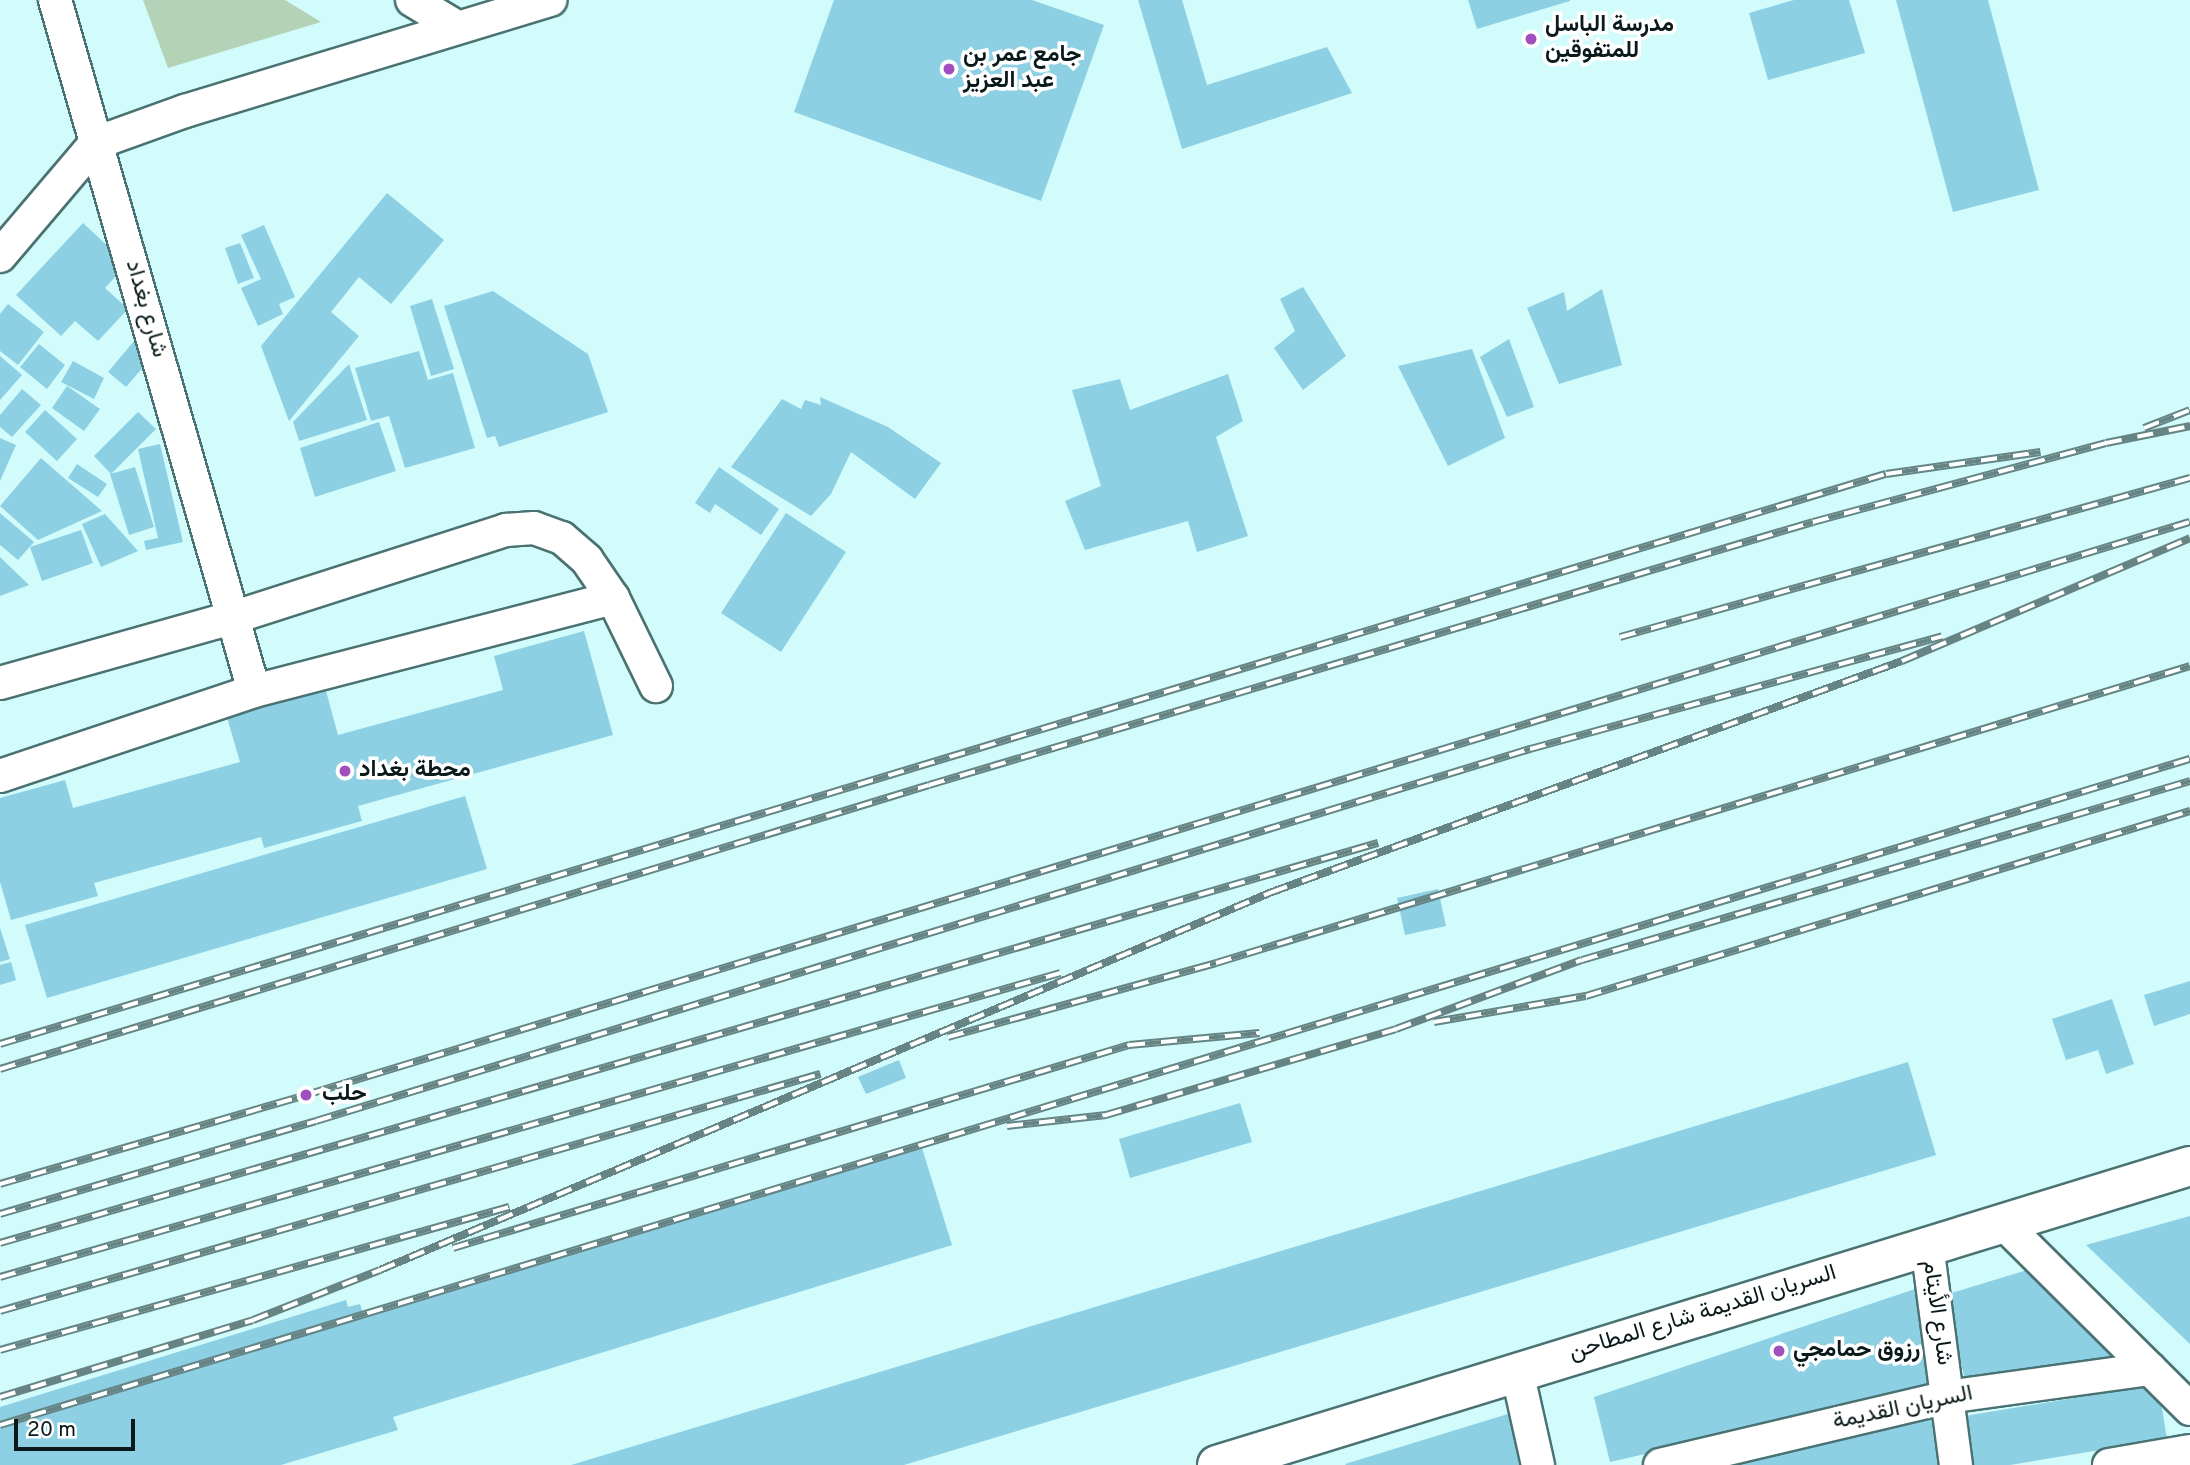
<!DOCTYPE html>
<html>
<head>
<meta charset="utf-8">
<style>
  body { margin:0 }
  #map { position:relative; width:2190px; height:1465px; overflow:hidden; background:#d1fcfb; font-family:Overpass,Vazirmatn,sans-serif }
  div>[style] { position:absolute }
  .green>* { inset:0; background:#b4d2b5 }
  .building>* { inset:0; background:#8dd0e4 }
  .roads { filter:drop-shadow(2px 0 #4b7272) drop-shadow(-2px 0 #4b7272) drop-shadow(0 2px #4b7272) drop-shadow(0 -2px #4b7272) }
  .minor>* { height:32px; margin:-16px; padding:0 16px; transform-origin:16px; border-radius:16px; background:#fff }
  .tertiary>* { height:38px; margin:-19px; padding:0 19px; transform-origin:19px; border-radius:19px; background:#fff }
  .rail>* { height:8px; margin-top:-4px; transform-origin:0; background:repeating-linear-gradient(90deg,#fff 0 16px,#678484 0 32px); box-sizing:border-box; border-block:2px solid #678484 }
  .dots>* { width:19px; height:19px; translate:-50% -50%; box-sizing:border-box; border:4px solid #fff; border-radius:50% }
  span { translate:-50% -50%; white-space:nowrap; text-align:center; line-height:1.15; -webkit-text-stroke:7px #fff; paint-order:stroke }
  .poi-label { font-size:23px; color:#0a1a1a; font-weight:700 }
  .left { translate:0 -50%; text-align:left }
  .street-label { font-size:23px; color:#0a1a1a }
  .scale { position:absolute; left:14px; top:1419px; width:121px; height:32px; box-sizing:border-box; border:4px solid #0a1a1a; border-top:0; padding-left:9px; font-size:21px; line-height:24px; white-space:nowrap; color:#0a1a1a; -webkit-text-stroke:5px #fff; paint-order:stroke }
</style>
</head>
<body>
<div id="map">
  <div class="green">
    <i style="clip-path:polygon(143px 0,285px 0,321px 22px,168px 68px)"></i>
  </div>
  <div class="building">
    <i style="clip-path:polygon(834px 0,1032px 0,1104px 25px,1041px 201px,794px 112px)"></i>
    <i style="clip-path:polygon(1138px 0,1182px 0,1207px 85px,1327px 47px,1352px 93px,1182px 149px)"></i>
    <i style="clip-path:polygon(1468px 0,1570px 0,1570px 1px,1477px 29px)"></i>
    <i style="clip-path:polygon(1794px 0,1849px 0,1865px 53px,1768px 80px,1749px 13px)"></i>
    <i style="clip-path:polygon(1896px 0,1988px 0,2039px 190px,1953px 212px)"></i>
    <i style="clip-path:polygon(387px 193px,444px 240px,391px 304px,359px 277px,331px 312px,359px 336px,289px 421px,261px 346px)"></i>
    <i style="clip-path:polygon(83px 223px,127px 264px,105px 288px,128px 309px,98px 341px,75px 321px,61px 336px,16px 295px)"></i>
    <i style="clip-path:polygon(264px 225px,295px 297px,279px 304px,283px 314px,258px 326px,241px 288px,261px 279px,241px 235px)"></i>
    <i style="clip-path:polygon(240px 243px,254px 278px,238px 284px,225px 248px)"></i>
    <i style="clip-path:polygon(1303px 287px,1346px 356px,1303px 390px,1274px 348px,1295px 331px,1280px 299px)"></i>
    <i style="clip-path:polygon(1602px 289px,1622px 365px,1559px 384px,1527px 308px,1564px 292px,1567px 311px)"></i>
    <i style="clip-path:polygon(493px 291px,588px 354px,608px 412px,499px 447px,495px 436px,487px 438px,444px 306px)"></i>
    <i style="clip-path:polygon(432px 299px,454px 369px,431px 376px,410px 306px)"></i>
    <i style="clip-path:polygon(8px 304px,44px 332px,18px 365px,0 351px,0 314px)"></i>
    <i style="clip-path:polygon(1509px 339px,1534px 407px,1507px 417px,1480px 357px)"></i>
    <i style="clip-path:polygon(134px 341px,152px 357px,126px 387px,108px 372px)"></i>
    <i style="clip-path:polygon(39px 344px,65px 365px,47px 389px,20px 367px)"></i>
    <i style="clip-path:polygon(1472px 349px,1505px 438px,1448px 466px,1398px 366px)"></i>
    <i style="clip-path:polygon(419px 351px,428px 380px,453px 373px,475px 448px,405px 468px,389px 416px,371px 421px,355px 368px)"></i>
    <i style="clip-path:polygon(0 356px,22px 375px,0 400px)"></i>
    <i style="clip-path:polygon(73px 361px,104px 378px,94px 399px,61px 382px)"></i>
    <i style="clip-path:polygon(349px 364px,367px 420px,299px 441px,293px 422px)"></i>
    <i style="clip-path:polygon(1228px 374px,1243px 421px,1216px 437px,1248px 536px,1197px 552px,1188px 521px,1085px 550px,1065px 501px,1101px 486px,1072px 390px,1120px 379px,1130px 410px)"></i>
    <i style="clip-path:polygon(67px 386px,100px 409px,84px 431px,52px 408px)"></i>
    <i style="clip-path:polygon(22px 389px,41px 405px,12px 437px,0 427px,0 415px)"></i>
    <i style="clip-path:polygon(820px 397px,888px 427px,941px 463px,915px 499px,851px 452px,831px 494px,811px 516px,731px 467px,782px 399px,801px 409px,805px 400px,821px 405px)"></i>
    <i style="clip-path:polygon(45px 410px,77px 439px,57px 461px,25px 432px)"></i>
    <i style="clip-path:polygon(138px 412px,156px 429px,111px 474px,94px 456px)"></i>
    <i style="clip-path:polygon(379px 422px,396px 471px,315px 497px,300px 448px)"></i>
    <i style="clip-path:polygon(0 438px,16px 445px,0 481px)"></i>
    <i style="clip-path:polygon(160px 444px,183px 542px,146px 550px,144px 541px,158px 538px,138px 449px)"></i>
    <i style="clip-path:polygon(41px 458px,102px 511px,38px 540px,0 506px)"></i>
    <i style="clip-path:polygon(77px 464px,107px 484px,98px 497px,68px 478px)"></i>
    <i style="clip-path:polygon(135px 467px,154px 527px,129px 535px,110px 474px)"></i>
    <i style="clip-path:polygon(719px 467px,779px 509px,761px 535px,715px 504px,710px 513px,695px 503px)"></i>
    <i style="clip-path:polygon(0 513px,34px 542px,18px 560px,0 545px)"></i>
    <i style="clip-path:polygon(786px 513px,846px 552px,781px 652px,721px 613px)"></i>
    <i style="clip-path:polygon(105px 514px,138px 551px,101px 567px,82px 524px)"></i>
    <i style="clip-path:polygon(81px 530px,93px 563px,42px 581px,30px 547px)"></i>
    <i style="clip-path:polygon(0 557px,29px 585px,0 596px)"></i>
    <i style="clip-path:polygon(584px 631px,613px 735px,358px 806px,362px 821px,264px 848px,261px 837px,94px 883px,98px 896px,11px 920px,0 882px,0 798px,65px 780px,73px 808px,240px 762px,226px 714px,325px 687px,338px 735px,503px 690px,494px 656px)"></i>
    <i style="clip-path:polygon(465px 796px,487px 869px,47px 998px,25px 925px)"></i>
    <i style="clip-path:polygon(1438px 889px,1446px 926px,1405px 935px,1397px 898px)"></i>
    <i style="clip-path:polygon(0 928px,10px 959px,0 962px)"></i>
    <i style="clip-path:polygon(11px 962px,16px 980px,0 985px,0 965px)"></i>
    <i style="clip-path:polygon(2190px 981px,2190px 1014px,2154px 1026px,2144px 995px)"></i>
    <i style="clip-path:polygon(2112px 999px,2134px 1064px,2106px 1074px,2098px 1050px,2066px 1060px,2052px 1019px)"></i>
    <i style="clip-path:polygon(899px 1060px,906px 1078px,866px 1094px,858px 1077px)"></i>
    <i style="clip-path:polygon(1908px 1062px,1936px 1155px,904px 1465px,571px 1465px)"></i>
    <i style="clip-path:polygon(1240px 1103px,1252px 1142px,1130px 1178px,1119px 1139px)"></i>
    <i style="clip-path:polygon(921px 1145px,952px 1245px,393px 1417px,398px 1430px,281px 1465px,0 1465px,0 1407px,346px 1300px,348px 1307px,360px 1304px,364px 1317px)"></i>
    <i style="clip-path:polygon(2190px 1216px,2190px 1344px,2086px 1245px)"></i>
    <i style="clip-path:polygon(2027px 1270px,2067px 1297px,2121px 1350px,2112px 1362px,1966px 1384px,1945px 1295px)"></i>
    <i style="clip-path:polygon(1915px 1289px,1943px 1386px,1610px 1462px,1594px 1397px)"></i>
    <i style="clip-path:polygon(2158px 1384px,2167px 1439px,2010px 1465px,1967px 1465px,1959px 1417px)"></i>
    <i style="clip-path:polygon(1511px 1413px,1525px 1465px,1346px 1465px,1345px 1464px)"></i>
    <i style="clip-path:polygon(1942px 1413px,1946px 1465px,1730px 1465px,1730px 1464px)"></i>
  </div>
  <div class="roads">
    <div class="minor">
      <i style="left:55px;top:0;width:719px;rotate:73.93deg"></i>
      <i style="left:412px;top:0;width:52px;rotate:31deg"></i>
      <i style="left:0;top:256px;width:148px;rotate:-49.7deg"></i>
      <i style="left:96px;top:143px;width:95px;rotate:-19.8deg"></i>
      <i style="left:185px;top:111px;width:382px;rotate:-16.9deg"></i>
      <i style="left:0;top:683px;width:244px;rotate:-15.7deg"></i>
      <i style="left:235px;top:617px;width:285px;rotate:-17.8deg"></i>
      <i style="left:506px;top:530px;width:28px;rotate:-4deg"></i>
      <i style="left:534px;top:528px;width:30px;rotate:20deg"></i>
      <i style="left:562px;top:538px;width:33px;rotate:41deg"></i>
      <i style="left:587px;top:560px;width:46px;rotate:55.6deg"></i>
      <i style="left:613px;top:598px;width:98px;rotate:64deg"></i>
      <i style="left:0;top:776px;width:268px;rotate:-18.5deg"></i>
      <i style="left:254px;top:691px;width:371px;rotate:-14.5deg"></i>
      <i style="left:2003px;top:1223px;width:264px;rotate:44.8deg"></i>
      <i style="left:1927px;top:1245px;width:222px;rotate:82.5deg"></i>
      <i style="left:1517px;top:1371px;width:96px;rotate:77.4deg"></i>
      <i style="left:1660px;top:1465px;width:295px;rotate:-13.3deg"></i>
      <i style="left:1947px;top:1397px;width:205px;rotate:-7.9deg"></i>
      <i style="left:2109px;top:1465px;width:82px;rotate:-9.8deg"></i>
    </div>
    <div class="tertiary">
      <i style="left:1217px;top:1465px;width:1018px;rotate:-17.08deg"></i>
    </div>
  </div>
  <div class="rail">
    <i style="left:2144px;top:428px;width:49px;rotate:-21.4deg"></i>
    <i style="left:1620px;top:637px;width:592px;rotate:-15.59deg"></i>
    <i style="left:1434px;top:1022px;width:154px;rotate:-9.7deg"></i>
    <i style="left:1586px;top:996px;width:632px;rotate:-17.03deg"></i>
    <i style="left:948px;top:1037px;width:278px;rotate:-15.4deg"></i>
    <i style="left:1216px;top:963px;width:1018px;rotate:-16.96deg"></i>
    <i style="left:0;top:1044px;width:1970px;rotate:-16.82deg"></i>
    <i style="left:1886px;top:474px;width:156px;rotate:-8.1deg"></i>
    <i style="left:0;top:1069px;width:971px;rotate:-17deg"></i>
    <i style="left:929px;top:785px;width:922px;rotate:-16.57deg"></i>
    <i style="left:1813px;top:522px;width:303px;rotate:-15.1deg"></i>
    <i style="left:2106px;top:443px;width:86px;rotate:-11.4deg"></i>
    <i style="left:1007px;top:1126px;width:100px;rotate:-6.3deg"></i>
    <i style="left:1106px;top:1115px;width:302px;rotate:-16.5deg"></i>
    <i style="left:1396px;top:1029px;width:198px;rotate:-20.4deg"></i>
    <i style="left:1582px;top:960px;width:634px;rotate:-16.4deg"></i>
    <i style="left:0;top:1184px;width:319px;rotate:-16.2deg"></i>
    <i style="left:306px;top:1095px;width:1969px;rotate:-16.92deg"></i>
    <i style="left:0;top:1214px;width:329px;rotate:-16.4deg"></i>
    <i style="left:316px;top:1121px;width:1270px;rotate:-17.04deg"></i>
    <i style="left:1530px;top:749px;width:427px;rotate:-15.3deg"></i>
    <i style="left:0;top:1243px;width:1435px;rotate:-16.19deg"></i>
    <i style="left:453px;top:1248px;width:706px;rotate:-16.71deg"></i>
    <i style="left:1129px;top:1045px;width:131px;rotate:-5.3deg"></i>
    <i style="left:0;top:1277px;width:1103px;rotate:-16deg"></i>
    <i style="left:0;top:1311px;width:854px;rotate:-16.12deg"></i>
    <i style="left:0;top:1350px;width:529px;rotate:-15.69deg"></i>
    <i style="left:0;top:1397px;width:264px;rotate:-16.9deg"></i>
    <i style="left:253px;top:1320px;width:136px;rotate:-21.5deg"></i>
    <i style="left:380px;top:1270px;width:969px;rotate:-22.97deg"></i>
    <i style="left:1272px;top:892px;width:671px;rotate:-20.14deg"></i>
    <i style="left:1902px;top:661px;width:313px;rotate:-23.1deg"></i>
    <i style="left:0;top:1425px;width:2289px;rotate:-16.92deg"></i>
  </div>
  <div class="dots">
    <i style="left:1531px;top:39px;background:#a14fbe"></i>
    <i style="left:949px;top:69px;background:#a14fbe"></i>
    <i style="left:345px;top:771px;background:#a14fbe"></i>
    <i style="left:306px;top:1095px;background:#a14fbe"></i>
    <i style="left:1779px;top:1351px;background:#a14fbe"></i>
  </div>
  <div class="poi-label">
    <span class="left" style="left:1545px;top:39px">مدرسة الباسل<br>للمتفوقين</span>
    <span class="left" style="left:963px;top:69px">جامع عمر بن<br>عبد العزيز</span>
    <span class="left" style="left:359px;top:771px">محطة بغداد</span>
    <span class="left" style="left:322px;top:1095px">حلب</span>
    <span class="left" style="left:1793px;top:1351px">رزوق حمامجي</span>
  </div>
  <div class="street-label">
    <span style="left:145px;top:309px;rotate:74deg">شارع بغداد</span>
    <span style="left:1936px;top:1313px;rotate:82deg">شارع الأيتام</span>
    <span style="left:1703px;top:1314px;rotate:-17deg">السريان القديمة شارع المطاحن</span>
    <span style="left:1903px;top:1409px;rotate:-12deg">السريان القديمة</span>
  </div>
  <div class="scale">20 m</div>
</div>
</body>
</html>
